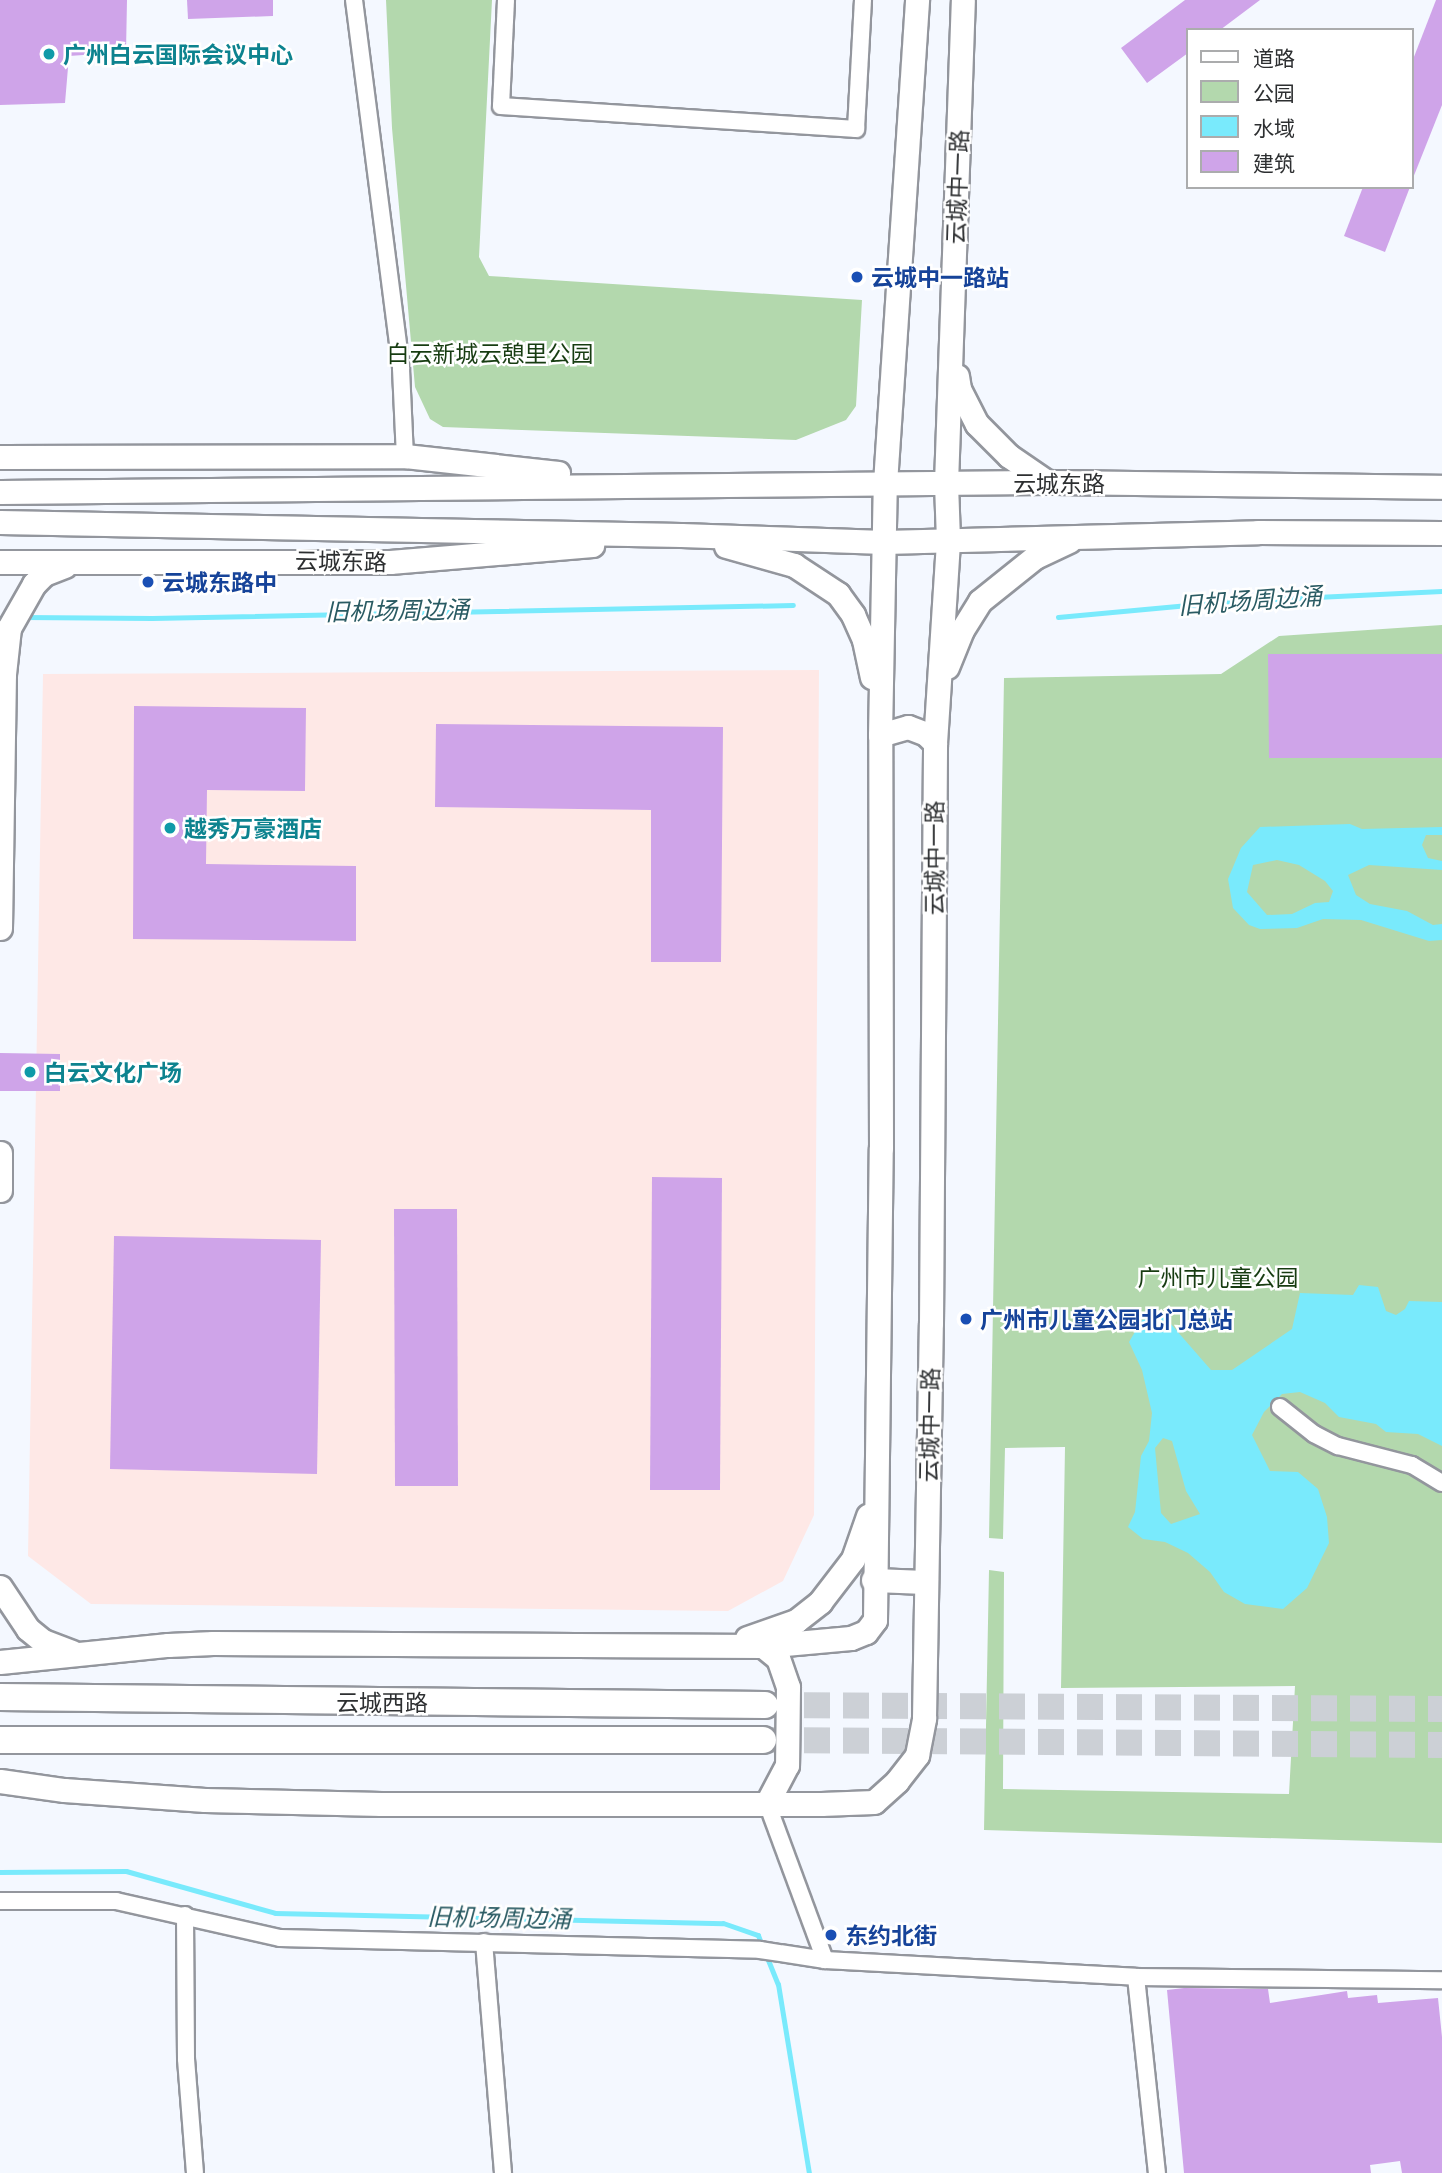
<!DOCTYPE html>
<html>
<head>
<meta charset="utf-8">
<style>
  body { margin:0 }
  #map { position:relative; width:1442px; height:2173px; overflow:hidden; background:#f4f8ff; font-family:"IBM Plex Sans","Noto Sans SC",sans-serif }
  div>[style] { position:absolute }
  .commercial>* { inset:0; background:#fee8e6 }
  .green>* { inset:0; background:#b3d8ad }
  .water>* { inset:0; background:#79eafc }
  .stream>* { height:5px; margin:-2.5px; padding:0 2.5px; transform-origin:2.5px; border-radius:2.5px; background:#79eafc }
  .building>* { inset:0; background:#cfa4e9 }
  .primary-tunnel>* { height:26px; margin-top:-13px; transform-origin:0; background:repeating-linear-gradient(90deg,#ccd0d6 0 26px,transparent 0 39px) }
  .roads { filter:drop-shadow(2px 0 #93969d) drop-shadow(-2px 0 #93969d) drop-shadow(0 2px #93969d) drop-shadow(0 -2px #93969d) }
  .street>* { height:16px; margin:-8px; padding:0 8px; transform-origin:8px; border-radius:8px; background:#fff }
  .secondary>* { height:23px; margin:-11.5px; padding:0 11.5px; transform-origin:11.5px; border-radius:11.5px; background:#fff }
  .primary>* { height:26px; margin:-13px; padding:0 13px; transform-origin:13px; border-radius:13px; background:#fff }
  .dots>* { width:19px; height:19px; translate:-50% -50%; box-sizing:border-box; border:4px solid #fff; border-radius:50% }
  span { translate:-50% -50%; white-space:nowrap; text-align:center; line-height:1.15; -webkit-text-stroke:5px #fff; paint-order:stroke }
  .culture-label { font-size:23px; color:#0d838f; font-weight:700 }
  .left { translate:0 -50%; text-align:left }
  .street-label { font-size:23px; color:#2d2f31 }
  .transit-label { font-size:23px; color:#164399; font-weight:700 }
  .park-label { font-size:23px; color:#173c11 }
  .water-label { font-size:24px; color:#2a5b63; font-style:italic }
  .legend { position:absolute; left:1186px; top:28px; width:228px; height:161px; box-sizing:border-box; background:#fff; border:2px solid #abacad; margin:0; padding:9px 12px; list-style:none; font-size:21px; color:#2d2f31 }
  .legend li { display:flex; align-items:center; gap:14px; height:35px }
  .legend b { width:35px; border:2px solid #abacad }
</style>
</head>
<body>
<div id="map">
  <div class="commercial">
    <i style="clip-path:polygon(819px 670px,814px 1515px,783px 1581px,728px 1611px,91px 1604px,28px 1556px,43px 674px)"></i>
  </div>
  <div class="green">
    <i style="clip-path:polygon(386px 0,492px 0,479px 257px,489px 276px,862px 300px,856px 406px,846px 420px,796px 440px,443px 427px,430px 419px,415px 387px,392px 128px)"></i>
    <i style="clip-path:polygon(1442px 625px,1442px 1843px,984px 1830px,989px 1570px,1004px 1572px,1003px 1789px,1289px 1794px,1295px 1686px,1061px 1688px,1065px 1447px,1005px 1448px,1003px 1539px,989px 1538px,1004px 678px,1221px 674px,1279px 636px)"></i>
  </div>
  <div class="water">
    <i style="clip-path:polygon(evenodd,1350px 824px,1362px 829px,1442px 827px,1442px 835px,1426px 835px,1422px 845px,1428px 858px,1442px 861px,1442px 870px,1369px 865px,1348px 875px,1356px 895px,1370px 904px,1407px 911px,1433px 925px,1442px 924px,1442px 940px,1429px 941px,1361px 920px,1323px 919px,1297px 928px,1260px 929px,1249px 925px,1233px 908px,1228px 879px,1241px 848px,1260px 827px,1350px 824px,1277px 860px,1299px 865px,1325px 881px,1333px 891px,1329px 902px,1315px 903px,1292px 914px,1267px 915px,1247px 892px,1253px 865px,1277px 860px)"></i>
    <i style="clip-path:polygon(evenodd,1359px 1285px,1378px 1287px,1386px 1311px,1396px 1315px,1405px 1309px,1409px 1301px,1442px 1302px,1442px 1446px,1418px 1434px,1386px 1432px,1376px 1424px,1339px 1417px,1325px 1403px,1300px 1392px,1282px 1394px,1264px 1412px,1252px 1435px,1270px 1471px,1298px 1472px,1318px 1489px,1327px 1517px,1329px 1543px,1307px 1588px,1283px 1609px,1245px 1604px,1224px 1592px,1210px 1572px,1188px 1553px,1165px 1542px,1143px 1539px,1128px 1527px,1135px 1512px,1141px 1456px,1149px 1441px,1152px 1413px,1142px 1370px,1129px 1342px,1142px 1320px,1163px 1315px,1211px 1370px,1232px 1370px,1292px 1329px,1300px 1293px,1353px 1295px,1359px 1285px,1163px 1438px,1172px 1441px,1186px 1491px,1200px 1514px,1171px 1524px,1161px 1513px,1155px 1448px,1163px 1438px)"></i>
  </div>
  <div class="stream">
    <i style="left:23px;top:617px;width:129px;rotate:0.4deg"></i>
    <i style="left:152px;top:618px;width:641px;rotate:-1.16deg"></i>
    <i style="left:1058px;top:617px;width:174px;rotate:-5.3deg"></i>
    <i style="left:1231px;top:601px;width:211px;rotate:-2.7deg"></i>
    <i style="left:0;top:1872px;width:126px;rotate:-0.5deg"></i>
    <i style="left:126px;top:1871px;width:155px;rotate:15.7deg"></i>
    <i style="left:275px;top:1913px;width:448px;rotate:1.3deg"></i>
    <i style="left:723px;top:1923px;width:37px;rotate:19deg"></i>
    <i style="left:758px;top:1935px;width:12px;rotate:70deg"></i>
    <i style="left:766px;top:1955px;width:31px;rotate:68deg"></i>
    <i style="left:778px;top:1984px;width:192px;rotate:80.7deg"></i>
  </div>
  <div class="building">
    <i style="clip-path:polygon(0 0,127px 0,126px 52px,69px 56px,65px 103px,0 105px)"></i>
    <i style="clip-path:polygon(187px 0,273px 0,273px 16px,188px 19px)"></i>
    <i style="clip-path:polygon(1185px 0,1260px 0,1220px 30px,1188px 30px,1188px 53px,1147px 83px,1121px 48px)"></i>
    <i style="clip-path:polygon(1436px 0,1442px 0,1442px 105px,1413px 178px,1412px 62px)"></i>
    <i style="clip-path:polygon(1363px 187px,1410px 187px,1385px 252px,1344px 236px)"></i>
    <i style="clip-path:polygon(1268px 654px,1442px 654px,1442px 758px,1269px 758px)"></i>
    <i style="clip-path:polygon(134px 706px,306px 708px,305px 791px,207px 790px,206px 864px,356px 866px,356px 941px,133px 939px)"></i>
    <i style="clip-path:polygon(436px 724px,723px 727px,721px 962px,651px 962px,651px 810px,435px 807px)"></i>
    <i style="clip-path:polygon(0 1053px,60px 1054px,60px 1091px,0 1091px)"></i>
    <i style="clip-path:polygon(652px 1177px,722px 1178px,720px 1490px,650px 1490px)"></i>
    <i style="clip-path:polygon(394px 1209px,457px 1209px,458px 1486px,395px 1486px)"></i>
    <i style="clip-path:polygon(114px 1236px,321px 1240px,317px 1474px,110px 1469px)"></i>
    <i style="clip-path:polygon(1184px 1988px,1268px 1989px,1270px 2003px,1347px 1991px,1348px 1998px,1377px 1995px,1378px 2003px,1438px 1998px,1442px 2037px,1442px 2173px,1402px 2173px,1400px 2161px,1370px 2165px,1371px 2173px,1184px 2173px,1167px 1990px)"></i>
  </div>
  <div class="primary-tunnel">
    <i style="left:765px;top:1705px;width:677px;rotate:0.34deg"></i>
    <i style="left:765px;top:1740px;width:677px;rotate:0.42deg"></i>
  </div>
  <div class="roads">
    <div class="street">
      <i style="left:354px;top:0;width:372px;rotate:82.7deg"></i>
      <i style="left:401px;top:369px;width:87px;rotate:87.4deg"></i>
      <i style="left:506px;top:0;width:106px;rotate:92.7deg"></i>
      <i style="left:501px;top:106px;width:356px;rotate:3.7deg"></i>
      <i style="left:856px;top:129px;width:129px;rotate:-86.9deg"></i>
      <i style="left:1280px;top:1407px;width:43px;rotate:38.5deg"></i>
      <i style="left:1314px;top:1434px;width:27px;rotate:27deg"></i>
      <i style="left:1338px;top:1446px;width:76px;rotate:14.4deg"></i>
      <i style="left:1412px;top:1465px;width:35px;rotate:31deg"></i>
      <i style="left:0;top:1901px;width:116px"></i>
      <i style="left:116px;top:1901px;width:168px;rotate:12.7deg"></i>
      <i style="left:280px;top:1938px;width:480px;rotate:1.4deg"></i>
      <i style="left:760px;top:1950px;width:66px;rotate:8.7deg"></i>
      <i style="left:825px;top:1960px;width:167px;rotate:-110.3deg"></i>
      <i style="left:185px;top:1915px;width:144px;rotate:89.6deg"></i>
      <i style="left:186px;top:2059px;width:114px;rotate:85.5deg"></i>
      <i style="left:484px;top:1942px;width:232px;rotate:85.3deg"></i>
      <i style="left:825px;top:1960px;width:311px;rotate:3.1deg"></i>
      <i style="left:1136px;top:1977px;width:306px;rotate:0.6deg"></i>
      <i style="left:1136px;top:1977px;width:197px;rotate:83.9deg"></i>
    </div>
    <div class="secondary">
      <i style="left:957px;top:376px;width:13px;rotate:81deg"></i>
      <i style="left:959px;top:389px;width:39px;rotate:63deg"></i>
      <i style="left:977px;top:424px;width:45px;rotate:45deg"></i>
      <i style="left:1009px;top:456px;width:46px;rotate:34.4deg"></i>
      <i style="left:0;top:457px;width:405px;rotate:-0.1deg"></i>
      <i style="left:405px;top:456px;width:154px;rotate:6.3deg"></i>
      <i style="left:0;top:492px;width:1047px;rotate:-0.55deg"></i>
      <i style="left:1047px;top:482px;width:395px;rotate:0.7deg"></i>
      <i style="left:0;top:522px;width:681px;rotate:1.09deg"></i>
      <i style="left:681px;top:535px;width:203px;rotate:2deg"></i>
      <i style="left:884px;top:542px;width:374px;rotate:-1.5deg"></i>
      <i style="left:1258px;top:532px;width:184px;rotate:0.3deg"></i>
      <i style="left:726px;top:546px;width:71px;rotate:15.6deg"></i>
      <i style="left:794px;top:565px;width:53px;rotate:33.4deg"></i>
      <i style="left:838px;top:594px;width:26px;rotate:54deg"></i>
      <i style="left:853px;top:615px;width:27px;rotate:66deg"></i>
      <i style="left:864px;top:640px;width:38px;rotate:78deg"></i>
      <i style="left:0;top:562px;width:390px"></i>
      <i style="left:390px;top:562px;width:203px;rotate:-4.8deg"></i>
      <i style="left:947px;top:667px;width:40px;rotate:-68deg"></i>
      <i style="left:962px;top:630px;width:34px;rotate:-58deg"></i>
      <i style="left:980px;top:601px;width:70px;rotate:-38.7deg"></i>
      <i style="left:1035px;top:557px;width:38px;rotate:-25deg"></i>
      <i style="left:880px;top:735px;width:29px;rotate:-16deg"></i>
      <i style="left:908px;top:727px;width:19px;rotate:21deg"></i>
      <i style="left:926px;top:734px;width:13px;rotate:45deg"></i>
      <i style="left:0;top:928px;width:254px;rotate:-89.1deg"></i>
      <i style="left:4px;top:674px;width:46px;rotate:-83.8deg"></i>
      <i style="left:9px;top:628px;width:51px;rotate:-60.4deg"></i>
      <i style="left:34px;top:584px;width:14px;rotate:-45deg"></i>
      <i style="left:44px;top:574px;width:22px;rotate:-21deg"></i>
      <i style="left:0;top:1153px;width:37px;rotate:90deg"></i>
      <i style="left:873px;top:1580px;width:53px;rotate:2.2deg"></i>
      <i style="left:0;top:1587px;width:50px;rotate:56.3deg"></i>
      <i style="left:28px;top:1629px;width:19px;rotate:39deg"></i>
      <i style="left:43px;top:1641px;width:31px;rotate:21deg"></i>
      <i style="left:747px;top:1638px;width:52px;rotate:-19.1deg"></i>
      <i style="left:796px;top:1621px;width:31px;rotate:-38deg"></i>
      <i style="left:820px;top:1602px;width:54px;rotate:-52.5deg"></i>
      <i style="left:853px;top:1559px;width:46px;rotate:-70.8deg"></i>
      <i style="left:763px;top:1646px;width:19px;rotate:39deg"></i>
      <i style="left:778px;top:1658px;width:31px;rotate:71deg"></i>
      <i style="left:788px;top:1687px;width:78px;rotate:90.7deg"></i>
      <i style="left:787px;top:1765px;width:43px;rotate:117.8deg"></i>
      <i style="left:0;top:1662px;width:169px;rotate:-5.8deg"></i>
      <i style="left:168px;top:1645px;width:45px;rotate:-2.5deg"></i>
      <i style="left:213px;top:1643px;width:550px;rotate:0.31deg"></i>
      <i style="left:763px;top:1646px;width:88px;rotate:-5.2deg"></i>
      <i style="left:851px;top:1638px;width:16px;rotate:-22deg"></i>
      <i style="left:866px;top:1632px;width:15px;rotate:-53deg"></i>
      <i style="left:875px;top:1620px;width:472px;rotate:-89.3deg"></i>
      <i style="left:881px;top:1148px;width:413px;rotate:-90.1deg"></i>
      <i style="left:880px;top:735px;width:252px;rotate:-88.9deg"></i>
      <i style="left:885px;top:483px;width:484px;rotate:-86.2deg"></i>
      <i style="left:0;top:1781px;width:65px;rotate:8deg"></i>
      <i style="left:64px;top:1790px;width:141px;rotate:4.1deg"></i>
      <i style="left:205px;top:1800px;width:176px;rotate:1.3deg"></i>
      <i style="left:381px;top:1804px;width:440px"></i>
      <i style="left:821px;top:1804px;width:53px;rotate:-2.2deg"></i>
      <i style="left:874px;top:1802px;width:31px;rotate:-42deg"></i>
      <i style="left:897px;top:1781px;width:33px;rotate:-52deg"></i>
      <i style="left:917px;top:1755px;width:38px;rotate:-79deg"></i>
      <i style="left:924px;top:1718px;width:395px;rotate:-89deg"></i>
      <i style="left:931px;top:1323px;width:580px;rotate:-89.6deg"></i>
      <i style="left:935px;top:743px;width:203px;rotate:-86.3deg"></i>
      <i style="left:948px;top:540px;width:57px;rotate:-92deg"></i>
      <i style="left:946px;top:483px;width:483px;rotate:-88deg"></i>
    </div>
    <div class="primary">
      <i style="left:0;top:1697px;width:765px;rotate:0.6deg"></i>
      <i style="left:0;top:1740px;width:763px"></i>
    </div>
  </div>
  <div class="dots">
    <i style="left:49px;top:54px;background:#0f9aa8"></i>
    <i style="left:857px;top:277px;background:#1a4fb4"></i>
    <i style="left:148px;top:582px;background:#1a4fb4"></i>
    <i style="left:170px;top:828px;background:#0f9aa8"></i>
    <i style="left:30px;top:1072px;background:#0f9aa8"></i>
    <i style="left:966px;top:1319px;background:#1a4fb4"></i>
    <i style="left:831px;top:1935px;background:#1a4fb4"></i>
  </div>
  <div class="culture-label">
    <span class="left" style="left:63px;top:54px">广州白云国际会议中心</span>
    <span class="left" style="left:184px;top:828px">越秀万豪酒店</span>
    <span class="left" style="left:44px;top:1072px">白云文化广场</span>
  </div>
  <div class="street-label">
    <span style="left:957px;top:187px;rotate:-88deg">云城中一路</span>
    <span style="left:1059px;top:483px">云城东路</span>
    <span style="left:341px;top:561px;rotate:1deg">云城东路</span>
    <span style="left:934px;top:858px;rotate:-90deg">云城中一路</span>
    <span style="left:929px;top:1425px;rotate:-89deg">云城中一路</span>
    <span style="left:382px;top:1702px">云城西路</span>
  </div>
  <div class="transit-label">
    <span class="left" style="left:871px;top:277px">云城中一路站</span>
    <span class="left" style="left:162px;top:582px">云城东路中</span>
    <span class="left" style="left:980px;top:1319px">广州市儿童公园北门总站</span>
    <span class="left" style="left:845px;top:1935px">东约北街</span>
  </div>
  <div class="park-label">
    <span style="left:490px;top:353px">白云新城云憩里公园</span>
    <span style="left:1218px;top:1277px">广州市儿童公园</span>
  </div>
  <div class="water-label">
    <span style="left:1250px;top:601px;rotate:-4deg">旧机场周边涌</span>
    <span style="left:397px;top:611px;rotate:-1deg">旧机场周边涌</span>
    <span style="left:499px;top:1918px;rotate:1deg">旧机场周边涌</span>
  </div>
  <ul class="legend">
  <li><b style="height:9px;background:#fff"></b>道路</li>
  <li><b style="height:19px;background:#b3d8ad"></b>公园</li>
  <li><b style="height:19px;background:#79eafc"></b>水域</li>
  <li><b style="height:19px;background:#cfa4e9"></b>建筑</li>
  </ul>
</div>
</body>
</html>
